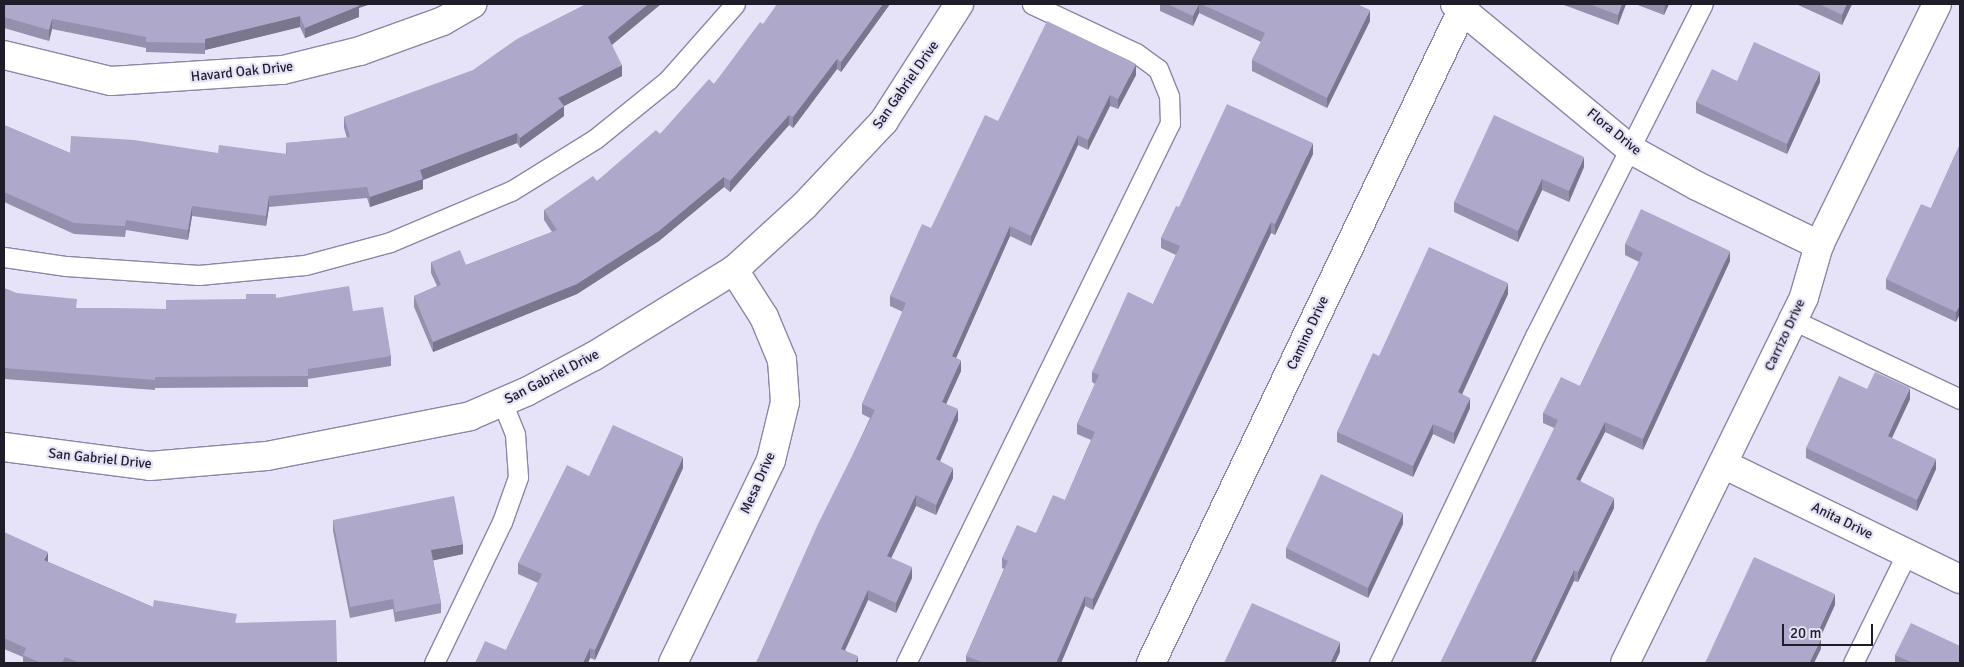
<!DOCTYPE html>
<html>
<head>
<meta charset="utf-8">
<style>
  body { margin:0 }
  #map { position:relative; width:1964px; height:667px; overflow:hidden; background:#e6e3f9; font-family:Signika,sans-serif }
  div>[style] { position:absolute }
  .roads { filter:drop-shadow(1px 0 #8b86a7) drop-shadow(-1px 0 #8b86a7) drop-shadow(0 1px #8b86a7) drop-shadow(0 -1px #8b86a7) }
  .service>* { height:19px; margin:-9.5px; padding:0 9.5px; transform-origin:9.5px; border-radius:9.5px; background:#fff }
  .minor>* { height:28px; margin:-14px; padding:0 14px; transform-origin:14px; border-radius:14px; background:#fff }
  .tertiary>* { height:28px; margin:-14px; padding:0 14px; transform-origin:14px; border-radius:14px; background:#fff }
  .wall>* { inset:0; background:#9690af }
  .shaded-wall>* { inset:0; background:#7a768e }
  .building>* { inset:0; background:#aea8cb }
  span { translate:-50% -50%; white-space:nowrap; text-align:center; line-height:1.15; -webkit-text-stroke:4.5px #e6e3f9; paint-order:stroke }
  .street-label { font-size:14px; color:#1f1d2a }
  .frame { position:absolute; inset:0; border:5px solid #1f1d2a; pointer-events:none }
  .scale { position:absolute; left:1782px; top:624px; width:91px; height:22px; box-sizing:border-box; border:2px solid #1f1d2a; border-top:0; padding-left:6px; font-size:15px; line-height:18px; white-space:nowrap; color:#1f1d2a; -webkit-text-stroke:4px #e6e3f9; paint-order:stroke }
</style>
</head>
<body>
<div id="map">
  <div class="roads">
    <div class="service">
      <i style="left:4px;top:257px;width:63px;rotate:8.3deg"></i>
      <i style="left:66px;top:266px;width:133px;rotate:3.9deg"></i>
      <i style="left:199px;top:275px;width:106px;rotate:-5.4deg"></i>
      <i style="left:305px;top:265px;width:88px;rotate:-15.1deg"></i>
      <i style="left:390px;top:242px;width:131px;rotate:-22.9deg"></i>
      <i style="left:511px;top:191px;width:99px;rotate:-31.8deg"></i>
      <i style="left:595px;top:139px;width:94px;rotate:-38.9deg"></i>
      <i style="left:668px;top:80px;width:101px;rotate:-48.6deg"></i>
      <i style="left:1793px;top:320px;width:185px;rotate:25.3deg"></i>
      <i style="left:434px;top:663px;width:157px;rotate:-64.3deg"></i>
      <i style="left:502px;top:522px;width:48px;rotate:-70.4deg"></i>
      <i style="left:518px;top:477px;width:43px;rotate:-94deg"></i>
      <i style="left:515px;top:434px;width:35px;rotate:-112deg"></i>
      <i style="left:906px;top:663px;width:601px;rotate:-63.95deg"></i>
      <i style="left:1170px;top:123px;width:27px;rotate:-92deg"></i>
      <i style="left:1169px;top:96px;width:29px;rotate:-112deg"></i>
      <i style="left:1158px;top:69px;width:27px;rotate:-144deg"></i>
      <i style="left:1136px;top:53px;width:115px;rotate:-154.8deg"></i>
      <i style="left:1379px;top:663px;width:362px;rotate:-64.5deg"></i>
      <i style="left:1535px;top:336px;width:372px;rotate:-63.2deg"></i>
      <i style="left:1853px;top:663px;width:123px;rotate:-63.9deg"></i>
    </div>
    <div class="minor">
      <i style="left:1455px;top:4px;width:227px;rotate:39.6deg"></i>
      <i style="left:1630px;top:149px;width:77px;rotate:28.9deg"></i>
      <i style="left:1697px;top:186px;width:136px;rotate:25.8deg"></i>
      <i style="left:4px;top:55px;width:110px;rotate:13.7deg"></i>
      <i style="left:111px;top:81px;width:172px;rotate:-3.7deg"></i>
      <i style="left:283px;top:70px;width:79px;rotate:-13.9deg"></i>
      <i style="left:360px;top:51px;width:88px;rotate:-19.9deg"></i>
      <i style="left:443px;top:21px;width:34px;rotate:-30deg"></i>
      <i style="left:1723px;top:464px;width:263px;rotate:25.9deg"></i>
      <i style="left:673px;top:663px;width:225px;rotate:-64.2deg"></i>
      <i style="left:771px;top:460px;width:60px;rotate:-76.4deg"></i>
      <i style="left:785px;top:402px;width:42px;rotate:-94.1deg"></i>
      <i style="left:782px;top:360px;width:47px;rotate:-112.7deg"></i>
      <i style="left:764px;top:317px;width:56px;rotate:-122.6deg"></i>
      <i style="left:1151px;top:663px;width:730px;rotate:-64.52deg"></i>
      <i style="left:1625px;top:663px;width:382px;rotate:-63.9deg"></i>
      <i style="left:1793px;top:320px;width:25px;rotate:-64deg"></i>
      <i style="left:1804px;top:297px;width:54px;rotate:-73.9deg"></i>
      <i style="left:1819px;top:245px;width:268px;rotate:-63.9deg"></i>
    </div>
    <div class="tertiary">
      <i style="left:4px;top:447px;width:147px;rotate:7.4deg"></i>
      <i style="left:150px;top:466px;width:117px;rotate:-4.9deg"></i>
      <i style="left:267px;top:456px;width:207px;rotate:-11.1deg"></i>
      <i style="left:470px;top:416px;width:61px;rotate:-23.2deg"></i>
      <i style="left:526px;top:392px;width:77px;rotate:-27.9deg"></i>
      <i style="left:594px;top:356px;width:164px;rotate:-31.6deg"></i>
      <i style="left:734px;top:270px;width:95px;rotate:-42.4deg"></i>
      <i style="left:804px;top:206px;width:117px;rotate:-46.7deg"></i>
      <i style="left:884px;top:121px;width:139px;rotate:-57.3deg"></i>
    </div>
  </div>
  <div class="wall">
    <i style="clip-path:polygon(4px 4px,359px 8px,359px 17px,305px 38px,300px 27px,205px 50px,205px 54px,146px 52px,146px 48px,52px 29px,49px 41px,4px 28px)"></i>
    <i style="clip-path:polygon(661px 4px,612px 45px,622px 76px,564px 106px,564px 116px,520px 148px,517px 143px,423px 180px,423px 189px,370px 207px,367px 198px,269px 207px,266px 226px,192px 216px,188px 240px,126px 230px,125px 237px,74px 234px,4px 202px,4px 125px,70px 153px,286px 154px,286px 143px,347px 138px,344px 128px,344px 117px)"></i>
    <i style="clip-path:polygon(890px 4px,841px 72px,837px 69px,793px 128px,789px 125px,730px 192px,724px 187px,659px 241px,577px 294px,433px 352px,414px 307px,414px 296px,437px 286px,431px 273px,431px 262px,466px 265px,552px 232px,544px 220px,544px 210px,597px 181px,660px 134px,714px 84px,763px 24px)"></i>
    <i style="clip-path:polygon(1160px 4px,1357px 4px,1370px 21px,1327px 108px,1252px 71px,1252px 60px,1261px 42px,1199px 13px,1193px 26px,1160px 11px)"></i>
    <i style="clip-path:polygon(1564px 4px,1626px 4px,1618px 25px,1564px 5px)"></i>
    <i style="clip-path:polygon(1635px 4px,1669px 4px,1664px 15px)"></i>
    <i style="clip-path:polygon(1796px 4px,1852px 4px,1842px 25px)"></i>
    <i style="clip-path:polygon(1136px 75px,1118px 109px,1110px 106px,1088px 150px,1078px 145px,1031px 246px,1010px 236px,956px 358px,961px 371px,946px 404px,958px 420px,940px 461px,953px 478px,936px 515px,916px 506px,891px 558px,912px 578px,896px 613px,868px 600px,845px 650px,858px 663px,756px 663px,870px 418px,862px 414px,862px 404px,903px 312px,890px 306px,890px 296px,998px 121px)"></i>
    <i style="clip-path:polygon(1737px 81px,1820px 82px,1787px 154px,1696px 113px,1696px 102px)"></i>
    <i style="clip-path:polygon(1960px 144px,1956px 322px,1886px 289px,1886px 279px,1931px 208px)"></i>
    <i style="clip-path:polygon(1313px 154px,1275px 235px,1271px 233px,1093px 610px,1085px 606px,1061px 663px,966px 663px,966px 656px,1004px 569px,1002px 568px,1002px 558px,1036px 533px,1065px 500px,1091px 440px,1077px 434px,1077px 424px,1095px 384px,1092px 382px,1092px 372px,1153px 304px,1176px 255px,1161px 248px,1161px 238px,1179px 207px)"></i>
    <i style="clip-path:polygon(1584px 167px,1569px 202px,1542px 190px,1518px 242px,1454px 212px,1454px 202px)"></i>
    <i style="clip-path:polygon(1625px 244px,1730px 261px,1643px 450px,1605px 432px,1580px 481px,1614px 508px,1578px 582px,1574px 581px,1554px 428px,1543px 423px,1543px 413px,1580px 386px,1639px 262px,1625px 255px)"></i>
    <i style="clip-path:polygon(4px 288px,16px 293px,77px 308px,166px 309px,246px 299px,276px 298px,353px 311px,391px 356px,391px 366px,308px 379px,308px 387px,155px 388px,155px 390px,4px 379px)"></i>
    <i style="clip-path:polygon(1508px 294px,1462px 394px,1470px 408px,1454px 444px,1433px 434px,1413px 477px,1337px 442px,1337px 432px,1379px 356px)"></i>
    <i style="clip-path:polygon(1867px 389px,1910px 399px,1892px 438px,1936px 469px,1917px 511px,1806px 458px,1806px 448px)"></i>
    <i style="clip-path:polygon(683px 468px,595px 660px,590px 658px,588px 663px,475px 663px,506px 650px,538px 583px,518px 574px,518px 563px,589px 476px)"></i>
    <i style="clip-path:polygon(333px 520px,463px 554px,433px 560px,441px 603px,441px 613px,395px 622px,393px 609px,350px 618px,333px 531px)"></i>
    <i style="clip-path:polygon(1403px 524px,1368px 598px,1286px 558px,1286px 548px)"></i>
    <i style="clip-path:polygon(4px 532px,48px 562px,153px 607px,237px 623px,337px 663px,23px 663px,23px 657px,4px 649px)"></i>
    <i style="clip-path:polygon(1895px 655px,1960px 663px,1895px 663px)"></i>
  </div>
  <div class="shaded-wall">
    <i style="clip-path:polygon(356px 4px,371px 4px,359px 8px,359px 17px,305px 38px,305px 28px)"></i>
    <i style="clip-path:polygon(648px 4px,661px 4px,608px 48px,608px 37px)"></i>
    <i style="clip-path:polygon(883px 4px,890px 4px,841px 72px,841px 62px)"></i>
    <i style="clip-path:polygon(1199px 4px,1199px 13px,1193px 26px,1193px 16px)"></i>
    <i style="clip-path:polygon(1622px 4px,1626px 4px,1618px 25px,1618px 15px)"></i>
    <i style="clip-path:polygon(1665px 4px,1669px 4px,1664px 15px)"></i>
    <i style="clip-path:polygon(1847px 4px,1852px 4px,1842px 25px,1842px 15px)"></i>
    <i style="clip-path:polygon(1370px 10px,1370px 21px,1327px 108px,1327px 98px)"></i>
    <i style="clip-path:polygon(300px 16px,300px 27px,205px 50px,205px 39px)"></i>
    <i style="clip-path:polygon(52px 19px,52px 29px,49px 41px,49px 30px)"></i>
    <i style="clip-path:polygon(837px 59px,837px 69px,793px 128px,793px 117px)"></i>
    <i style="clip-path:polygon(1136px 64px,1136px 75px,1118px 109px,1118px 99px)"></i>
    <i style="clip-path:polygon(622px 65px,622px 76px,564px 106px,564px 116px,520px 148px,520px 138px,558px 98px)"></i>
    <i style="clip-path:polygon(1820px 72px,1820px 82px,1787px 154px,1787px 144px)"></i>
    <i style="clip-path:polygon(1110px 95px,1110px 106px,1088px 150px,1088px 140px)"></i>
    <i style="clip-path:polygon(789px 115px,789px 125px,730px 192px,730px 181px)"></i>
    <i style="clip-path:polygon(517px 133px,517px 143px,423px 180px,423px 189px,370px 207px,370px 197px,420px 170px)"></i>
    <i style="clip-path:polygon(1078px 135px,1078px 145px,1031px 246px,1031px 236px)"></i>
    <i style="clip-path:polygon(1313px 143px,1313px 154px,1275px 235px,1275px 224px)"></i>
    <i style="clip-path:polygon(1584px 157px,1584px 167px,1569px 202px,1569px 191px)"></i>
    <i style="clip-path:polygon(724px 177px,724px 187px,659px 241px,577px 294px,433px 352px,433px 342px)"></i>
    <i style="clip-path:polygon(1542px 179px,1542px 190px,1518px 242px,1518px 231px)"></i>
    <i style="clip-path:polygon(269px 196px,269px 207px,266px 226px,266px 216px)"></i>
    <i style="clip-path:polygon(192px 206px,192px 216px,188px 240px,188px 230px)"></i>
    <i style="clip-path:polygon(1271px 222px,1271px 233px,1093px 610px,1093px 599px)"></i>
    <i style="clip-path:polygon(1010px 226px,1010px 236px,952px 367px,952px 356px)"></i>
    <i style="clip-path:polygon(1730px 251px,1730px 261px,1643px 450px,1643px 439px)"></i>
    <i style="clip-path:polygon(1508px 283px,1508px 294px,1458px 403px,1458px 392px)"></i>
    <i style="clip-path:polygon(1960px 304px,1960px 314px,1956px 322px,1956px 312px)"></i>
    <i style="clip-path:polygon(961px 360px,961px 371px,942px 413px,942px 402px)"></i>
    <i style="clip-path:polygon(1910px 388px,1910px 399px,1888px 446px,1888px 436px)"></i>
    <i style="clip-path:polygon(1470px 398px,1470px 408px,1454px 444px,1454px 433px)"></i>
    <i style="clip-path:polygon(958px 409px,958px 420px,936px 470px,936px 459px)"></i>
    <i style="clip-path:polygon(1605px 422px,1605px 432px,1576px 489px,1576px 479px)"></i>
    <i style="clip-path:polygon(1433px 424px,1433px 434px,1413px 477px,1413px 466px)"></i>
    <i style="clip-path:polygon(683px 457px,683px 468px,595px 660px,595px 650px)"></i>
    <i style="clip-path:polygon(1936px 459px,1936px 469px,1917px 511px,1917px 500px)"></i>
    <i style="clip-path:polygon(953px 468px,953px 478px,936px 515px,936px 505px)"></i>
    <i style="clip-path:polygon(916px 495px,916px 506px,887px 567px,887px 556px)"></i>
    <i style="clip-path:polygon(1614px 498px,1614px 508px,1578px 582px,1578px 572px)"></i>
    <i style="clip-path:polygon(1403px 513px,1403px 524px,1368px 598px,1368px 588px)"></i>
    <i style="clip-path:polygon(463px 544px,463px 554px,431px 561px,431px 550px)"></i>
    <i style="clip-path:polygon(48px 552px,48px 563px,44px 560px)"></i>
    <i style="clip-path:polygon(912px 567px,912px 578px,896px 613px,896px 603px)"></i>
    <i style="clip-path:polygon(1574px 570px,1574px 581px,1535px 663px,1530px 663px)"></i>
    <i style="clip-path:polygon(868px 590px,868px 600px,841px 659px,841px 649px)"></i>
    <i style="clip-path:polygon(1835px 594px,1835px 605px,1816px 647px,1816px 636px)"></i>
    <i style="clip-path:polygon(1085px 596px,1085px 606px,1061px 663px,1056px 663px)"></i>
    <i style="clip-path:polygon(1821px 639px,1821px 649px,1814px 663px,1809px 663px)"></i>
    <i style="clip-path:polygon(1340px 642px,1340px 652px,1335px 663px,1330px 663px)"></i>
    <i style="clip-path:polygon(590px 648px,590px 658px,588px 663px,583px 663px)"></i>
    <i style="clip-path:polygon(858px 656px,858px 663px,855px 663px)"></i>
  </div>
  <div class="building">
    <i style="clip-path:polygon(4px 4px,358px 4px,359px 6px,305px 28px,300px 16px,205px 39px,205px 43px,146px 42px,146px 37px,52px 19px,49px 30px,4px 17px)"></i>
    <i style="clip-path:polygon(586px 4px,648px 4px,608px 37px,622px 65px,558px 98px,564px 106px,520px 138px,517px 133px,420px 170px,423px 179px,370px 197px,367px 187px,269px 196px,266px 216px,192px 206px,188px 230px,126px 220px,125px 226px,74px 223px,4px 192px,4px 125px,70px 153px,71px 136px,134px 140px,218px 153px,219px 145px,287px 154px,286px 143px,350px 137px,344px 117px,473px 70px,517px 39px)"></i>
    <i style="clip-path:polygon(777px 4px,883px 4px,841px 62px,837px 59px,793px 117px,789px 115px,730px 181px,724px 177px,659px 231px,577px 284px,433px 342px,414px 296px,441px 285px,431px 262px,460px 250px,466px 265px,557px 230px,544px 210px,593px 176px,597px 181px,656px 130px,660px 134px,709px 79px,714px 84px,760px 22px,763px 24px)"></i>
    <i style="clip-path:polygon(1167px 4px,1199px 4px,1193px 16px)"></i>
    <i style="clip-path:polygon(1201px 4px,1357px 4px,1370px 10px,1327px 98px,1252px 60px,1265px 33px)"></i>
    <i style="clip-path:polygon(1589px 4px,1622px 4px,1618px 15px)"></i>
    <i style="clip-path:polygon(1819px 4px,1847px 4px,1842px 15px)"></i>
    <i style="clip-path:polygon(1047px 21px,1136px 64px,1118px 99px,1110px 95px,1088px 140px,1078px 135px,1031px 236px,1010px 226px,952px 356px,961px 360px,942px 402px,958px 409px,936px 459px,953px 468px,936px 505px,916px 495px,887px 556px,912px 567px,896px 603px,868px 590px,841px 649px,858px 656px,855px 663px,756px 663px,818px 524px,875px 410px,862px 404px,906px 303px,890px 296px,922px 224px,931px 228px,985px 115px,998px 121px)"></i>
    <i style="clip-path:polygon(1754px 42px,1820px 72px,1787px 144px,1696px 102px,1712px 69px,1737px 81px)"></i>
    <i style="clip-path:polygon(1227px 104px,1313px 143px,1275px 224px,1271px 222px,1093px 599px,1085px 596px,1056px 663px,984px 663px,966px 656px,1008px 561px,1002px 558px,1017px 525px,1036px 533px,1053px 495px,1065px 500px,1095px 432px,1077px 424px,1099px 375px,1092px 372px,1128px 292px,1153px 304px,1180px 246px,1161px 238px,1176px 206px,1179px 207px)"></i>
    <i style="clip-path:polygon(1494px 115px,1584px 157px,1569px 191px,1542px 179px,1518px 231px,1454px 202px)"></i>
    <i style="clip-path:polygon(1960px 144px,1960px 304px,1956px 312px,1886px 279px,1921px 204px,1931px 208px)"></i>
    <i style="clip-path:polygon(1641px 209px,1730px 251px,1643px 439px,1605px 422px,1576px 479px,1614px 498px,1578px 572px,1574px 570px,1530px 663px,1440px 663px,1558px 420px,1543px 413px,1561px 377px,1580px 386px,1643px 253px,1625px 244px)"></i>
    <i style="clip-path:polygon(1429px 247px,1508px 283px,1458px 392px,1470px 398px,1454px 433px,1433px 424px,1413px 466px,1337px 432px,1373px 353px,1379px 356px)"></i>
    <i style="clip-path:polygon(349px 286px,353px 311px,383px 307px,391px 356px,308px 369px,308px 376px,155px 377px,155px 380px,4px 368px,4px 288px,16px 293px,77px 299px,76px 308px,166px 309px,166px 300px,246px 299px,246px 294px,276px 294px,276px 298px)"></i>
    <i style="clip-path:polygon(1875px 372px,1910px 388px,1888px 436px,1936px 459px,1917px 500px,1806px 448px,1839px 376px,1867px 389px)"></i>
    <i style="clip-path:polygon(613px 425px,683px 457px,595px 650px,590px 648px,583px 663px,475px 663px,485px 641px,506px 650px,542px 574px,518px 563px,567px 465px,589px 476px)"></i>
    <i style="clip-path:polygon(1321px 474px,1403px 513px,1368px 588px,1286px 548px)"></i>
    <i style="clip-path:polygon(454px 496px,463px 544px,431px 550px,441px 603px,395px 612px,393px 599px,350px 607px,333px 520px)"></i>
    <i style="clip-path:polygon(4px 532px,48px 552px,44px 560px,153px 607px,154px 600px,237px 614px,235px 623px,336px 620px,337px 663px,80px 663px,65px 657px,62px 663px,41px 663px,23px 655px,26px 648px,4px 638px)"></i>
    <i style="clip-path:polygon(1754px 557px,1835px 594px,1816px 636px,1821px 639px,1809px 663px,1705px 663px)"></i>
    <i style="clip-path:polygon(1252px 603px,1340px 642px,1330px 663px,1224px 663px)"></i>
    <i style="clip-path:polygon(1911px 623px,1960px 646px,1960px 663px,1913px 663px,1895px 655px)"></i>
  </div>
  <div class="street-label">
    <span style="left:242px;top:72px;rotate:-6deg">Havard Oak Drive</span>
    <span style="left:906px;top:85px;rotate:-55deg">San Gabriel Drive</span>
    <span style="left:1614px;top:132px;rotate:39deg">Flora Drive</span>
    <span style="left:1308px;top:333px;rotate:-65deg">Camino Drive</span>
    <span style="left:1785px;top:335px;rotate:-65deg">Carrizo Drive</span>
    <span style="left:552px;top:377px;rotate:-27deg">San Gabriel Drive</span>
    <span style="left:100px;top:459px;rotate:6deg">San Gabriel Drive</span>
    <span style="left:758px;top:483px;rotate:-66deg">Mesa Drive</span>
    <span style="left:1842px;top:521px;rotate:26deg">Anita Drive</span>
  </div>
  <div class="frame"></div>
  <div class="scale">20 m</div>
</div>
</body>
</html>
